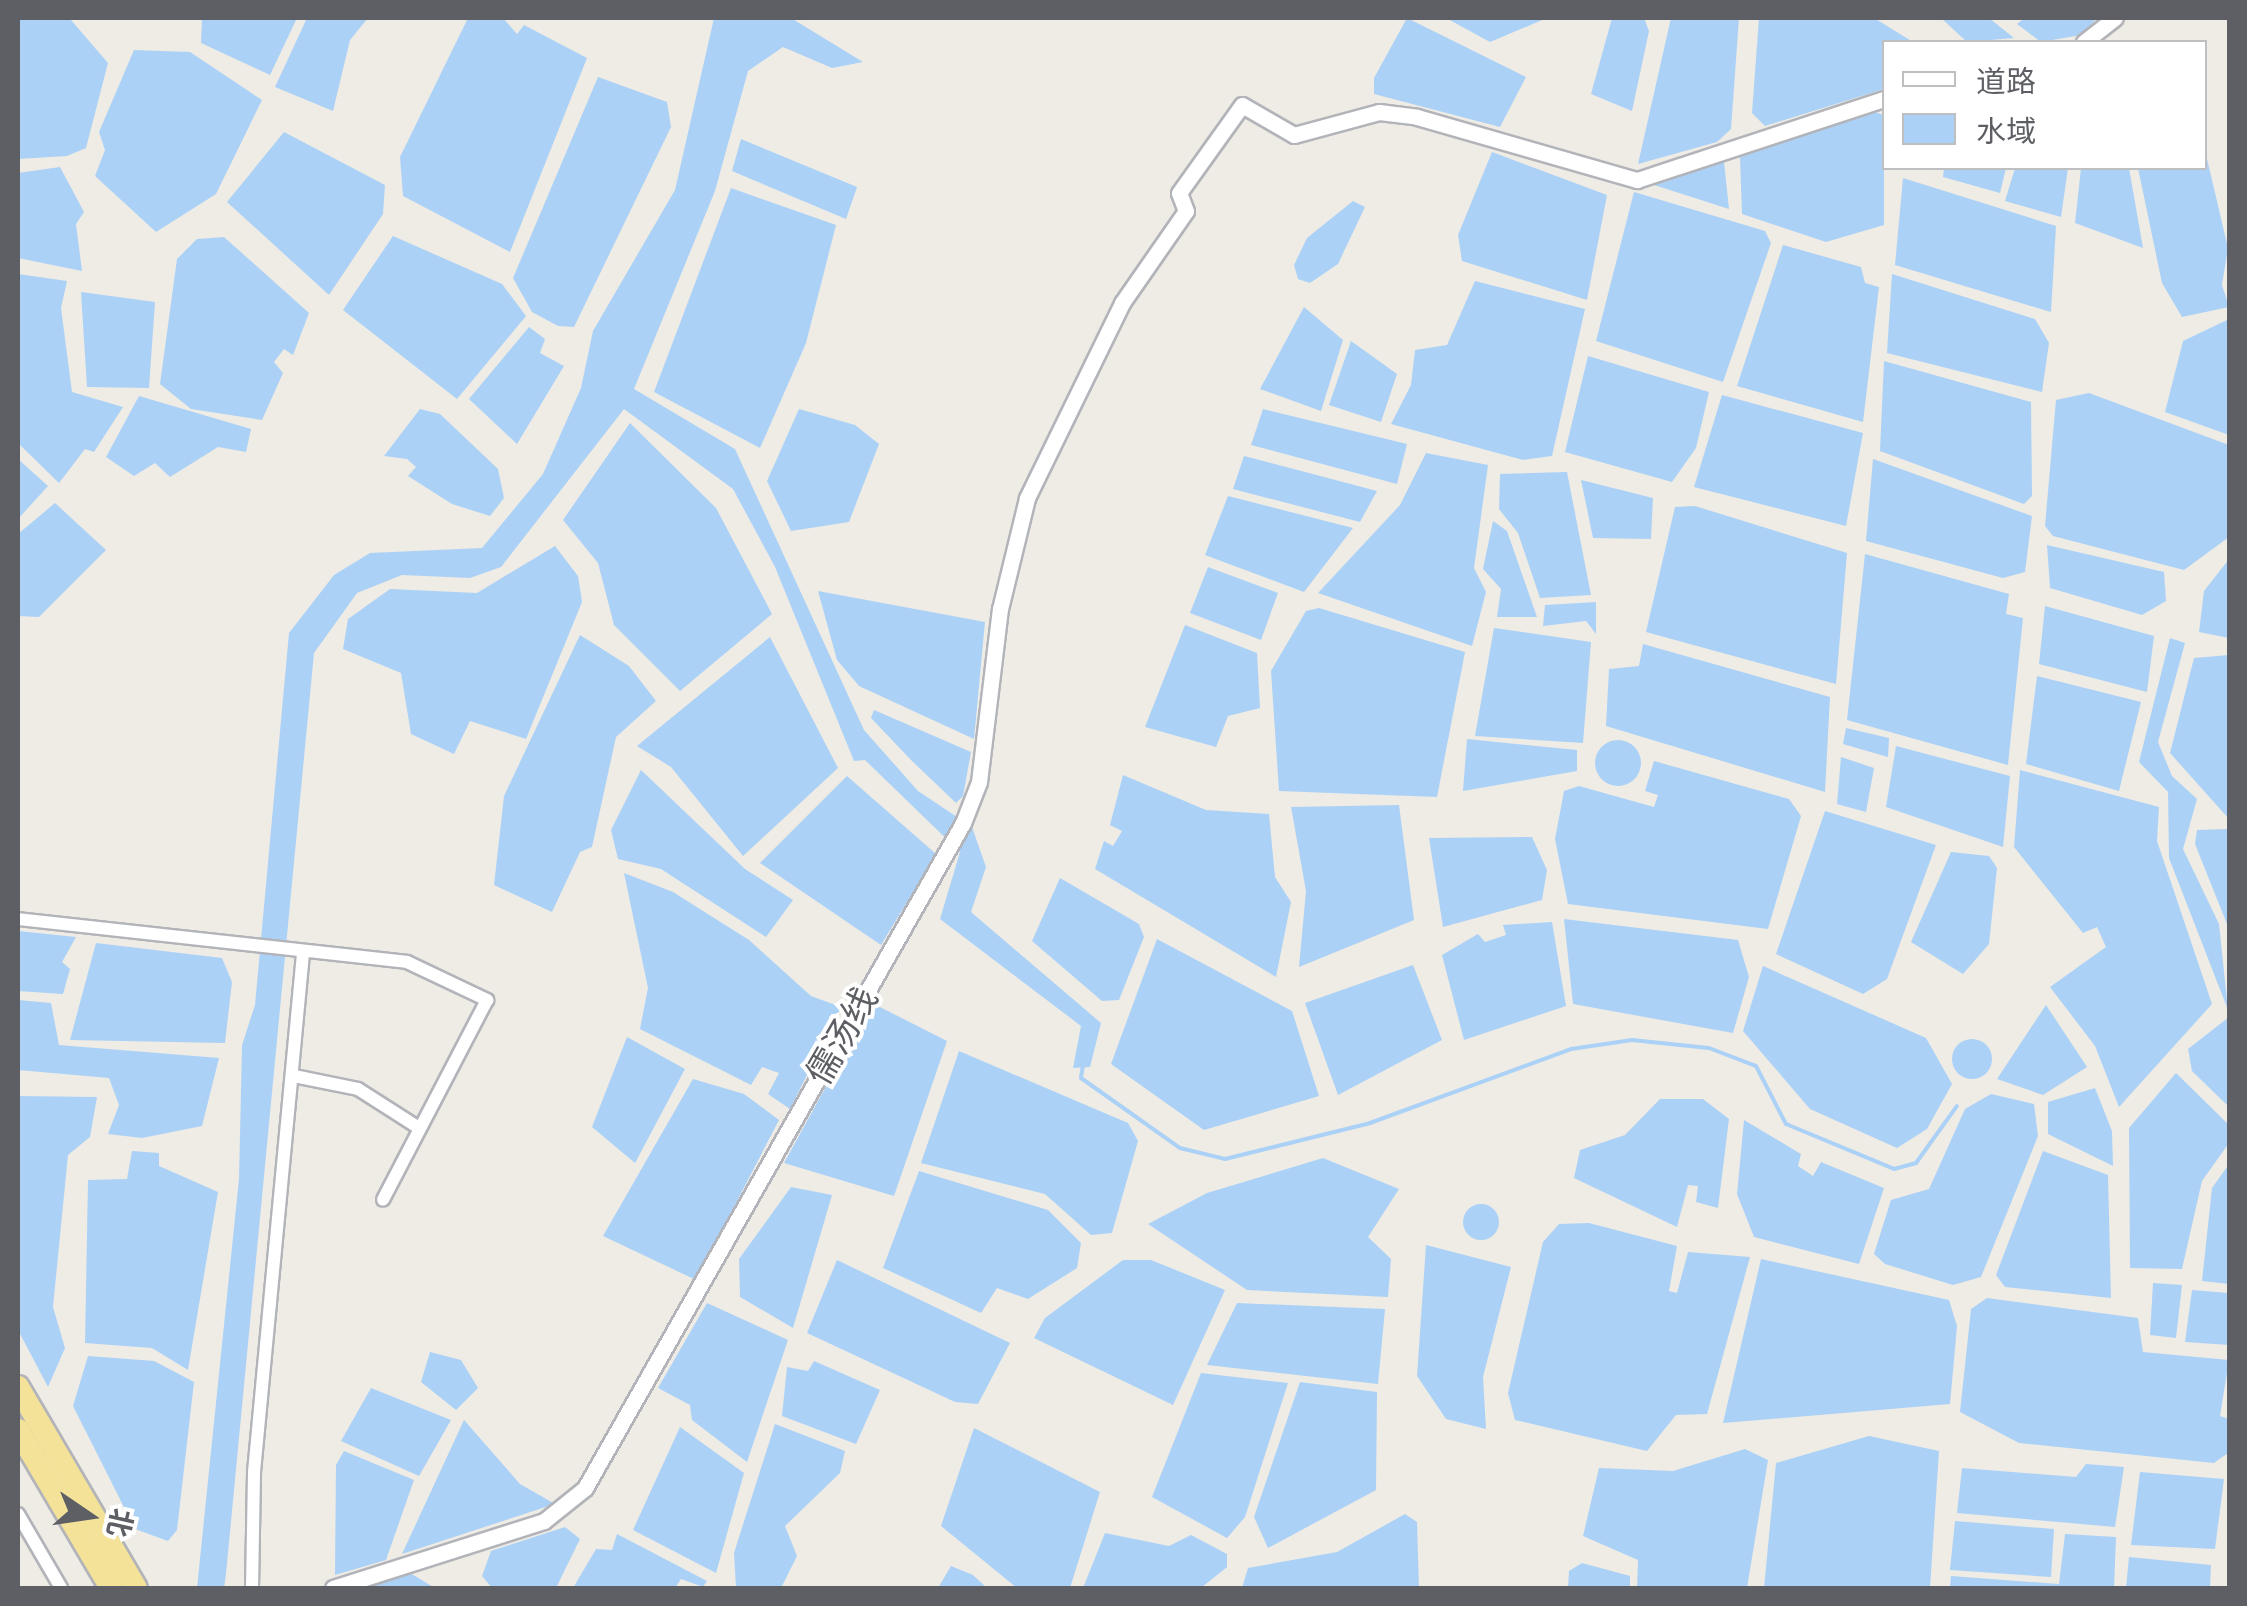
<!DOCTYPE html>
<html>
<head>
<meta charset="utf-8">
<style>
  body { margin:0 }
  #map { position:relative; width:2247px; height:1606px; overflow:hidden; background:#eeece5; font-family:"Fira Sans Condensed","Noto Sans SC",sans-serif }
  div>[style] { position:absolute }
  .water>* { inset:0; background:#acd1f7 }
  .round { border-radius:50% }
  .stream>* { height:4px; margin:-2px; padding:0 2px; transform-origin:2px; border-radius:2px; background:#acd1f7 }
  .roads { filter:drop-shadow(2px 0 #b2b4b9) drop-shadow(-2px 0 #b2b4b9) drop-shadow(0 2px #b2b4b9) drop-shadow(0 -2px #b2b4b9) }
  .minor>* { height:12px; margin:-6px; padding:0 6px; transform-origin:6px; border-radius:6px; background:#fff }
  .tertiary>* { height:15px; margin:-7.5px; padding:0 7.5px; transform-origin:7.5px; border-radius:7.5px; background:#fff }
  .motorway>* { height:22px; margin:-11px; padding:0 11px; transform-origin:11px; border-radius:11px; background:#f3e297 }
  span { translate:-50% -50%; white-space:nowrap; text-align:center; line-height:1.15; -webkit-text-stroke:8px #fff; paint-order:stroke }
  .street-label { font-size:35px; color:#5d5f64 }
  .frame { position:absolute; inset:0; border:20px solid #5d5f64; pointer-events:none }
  .legend { position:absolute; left:1882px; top:40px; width:325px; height:130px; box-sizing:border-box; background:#fff; border:2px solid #bebfc1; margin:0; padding:12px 18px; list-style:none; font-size:30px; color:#5d5f64 }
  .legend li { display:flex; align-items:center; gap:20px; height:50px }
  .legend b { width:50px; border:2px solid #bebfc1 }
  .north { position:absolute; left:40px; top:1466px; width:100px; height:100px; -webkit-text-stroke:8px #fff; paint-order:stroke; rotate:103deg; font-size:28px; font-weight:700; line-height:40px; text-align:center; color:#5d5f64 }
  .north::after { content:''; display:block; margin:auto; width:35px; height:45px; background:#5d5f64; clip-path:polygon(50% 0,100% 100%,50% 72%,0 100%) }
</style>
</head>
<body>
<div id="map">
  <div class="water">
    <i style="clip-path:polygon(18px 18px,71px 20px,108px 63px,86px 148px,67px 156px,18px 159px)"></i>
    <i style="clip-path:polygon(202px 18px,297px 18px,270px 75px,201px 43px)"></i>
    <i style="clip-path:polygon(307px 18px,368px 18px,350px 40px,333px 111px,275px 87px)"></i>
    <i style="clip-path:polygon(468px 18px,503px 18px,517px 34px,524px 25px,587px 58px,510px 252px,403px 196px,400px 157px)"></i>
    <i style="clip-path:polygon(714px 18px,791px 18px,863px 62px,832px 68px,783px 47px,748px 71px,715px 191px,634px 389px,735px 449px,864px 730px,918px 791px,972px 827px,986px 867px,971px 912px,1101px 1023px,1090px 1067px,1073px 1068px,1081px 1026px,940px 919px,960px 852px,865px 760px,854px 761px,775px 567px,733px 489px,624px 409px,501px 567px,470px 578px,402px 575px,357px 593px,314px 653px,226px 1574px,224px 1588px,197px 1588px,239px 1179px,242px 1045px,255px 1005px,289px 633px,334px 575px,370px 553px,482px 548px,543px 474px,581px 388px,593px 331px,675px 190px)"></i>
    <i style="clip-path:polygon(1407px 18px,1526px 77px,1500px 127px,1374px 94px,1374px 78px)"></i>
    <i style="clip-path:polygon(1446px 18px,1547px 18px,1490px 42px)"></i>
    <i style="clip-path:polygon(1612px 18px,1644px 18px,1649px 31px,1632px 111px,1591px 94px)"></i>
    <i style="clip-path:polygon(1671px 18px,1739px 18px,1731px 129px,1717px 142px,1638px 164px)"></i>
    <i style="clip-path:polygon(1759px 18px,1874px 18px,1913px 42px,1884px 42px,1884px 89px,1765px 126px,1752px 113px)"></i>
    <i style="clip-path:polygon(1941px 18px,1989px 18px,2014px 38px,1967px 42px)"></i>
    <i style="clip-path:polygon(2025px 18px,2097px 18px,2081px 35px,2041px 42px,2017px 24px)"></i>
    <i style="clip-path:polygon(134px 50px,190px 52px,262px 100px,216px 194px,156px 232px,95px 176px,105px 150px,99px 132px)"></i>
    <i style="clip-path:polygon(598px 77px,667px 102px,671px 127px,574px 327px,558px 326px,532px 312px,513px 278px)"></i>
    <i style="clip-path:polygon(1872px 111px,1884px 115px,1884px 225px,1826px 242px,1742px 214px,1740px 157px)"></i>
    <i style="clip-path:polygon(284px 132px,385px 185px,383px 214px,329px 295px,227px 202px)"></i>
    <i style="clip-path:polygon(741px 139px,857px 187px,846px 219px,732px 171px)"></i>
    <i style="clip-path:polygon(2205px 150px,2228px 248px,2222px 285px,2229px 307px,2182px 317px,2162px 283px,2138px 168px,2204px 168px)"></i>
    <i style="clip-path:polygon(1492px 152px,1607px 195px,1587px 300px,1462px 261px,1458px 235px)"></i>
    <i style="clip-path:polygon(1724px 162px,1729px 209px,1651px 184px)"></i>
    <i style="clip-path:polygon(60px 167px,84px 212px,76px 224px,82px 271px,18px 258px,18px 173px)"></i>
    <i style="clip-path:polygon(1944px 168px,2006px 168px,2000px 193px,1943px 177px)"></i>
    <i style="clip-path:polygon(2015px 168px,2068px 168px,2061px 217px,2005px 201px)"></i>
    <i style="clip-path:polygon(2081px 168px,2129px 168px,2143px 248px,2075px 223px)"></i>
    <i style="clip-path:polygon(1903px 178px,2056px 226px,2051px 312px,1895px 265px)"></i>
    <i style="clip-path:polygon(731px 188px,836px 225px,806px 343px,760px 448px,654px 392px)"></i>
    <i style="clip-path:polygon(1634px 192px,1765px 231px,1771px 243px,1723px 382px,1596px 341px)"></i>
    <i style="clip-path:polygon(1353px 201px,1365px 207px,1338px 264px,1310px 283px,1298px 279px,1294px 265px,1307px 238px)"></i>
    <i style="clip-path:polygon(393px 236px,502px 284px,526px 316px,457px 399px,343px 310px)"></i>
    <i style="clip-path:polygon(224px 237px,309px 313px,293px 355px,284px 349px,274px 362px,283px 373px,262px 420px,191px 409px,160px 384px,177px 259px,197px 239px)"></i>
    <i style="clip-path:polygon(1783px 245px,1861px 267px,1865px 283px,1879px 287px,1863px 422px,1737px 386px)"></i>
    <i style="clip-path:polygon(18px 274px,67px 281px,61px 308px,72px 392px,123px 407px,94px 452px,85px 449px,59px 483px,18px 443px)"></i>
    <i style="clip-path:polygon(1892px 274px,2035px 319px,2049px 343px,2042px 392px,1887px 353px)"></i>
    <i style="clip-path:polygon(1475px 281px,1585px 309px,1552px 456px,1523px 460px,1391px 424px,1411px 385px,1415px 350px,1447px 345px)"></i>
    <i style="clip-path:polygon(81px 292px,155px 302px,149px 388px,87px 387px)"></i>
    <i style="clip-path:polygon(1304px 307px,1343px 340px,1321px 411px,1260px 389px)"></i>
    <i style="clip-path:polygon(2229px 319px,2229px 435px,2165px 412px,2183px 341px)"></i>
    <i style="clip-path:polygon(529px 327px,545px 339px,540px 353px,564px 366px,517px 444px,469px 399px)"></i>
    <i style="clip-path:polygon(1351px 341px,1397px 374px,1381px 422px,1329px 405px)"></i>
    <i style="clip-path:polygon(1588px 356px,1709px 392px,1696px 448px,1672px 482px,1565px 452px)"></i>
    <i style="clip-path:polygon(1884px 361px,2031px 402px,2032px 496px,2024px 504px,1880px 451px)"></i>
    <i style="clip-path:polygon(2089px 393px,2229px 445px,2229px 537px,2184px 570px,2053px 536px,2045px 526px,2056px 400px)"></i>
    <i style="clip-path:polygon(1722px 395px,1863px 433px,1846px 526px,1694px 487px)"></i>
    <i style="clip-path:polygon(139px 396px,251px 429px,246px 452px,218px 447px,170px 477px,155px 463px,134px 476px,106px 457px)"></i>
    <i style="clip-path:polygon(420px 409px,440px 414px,498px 469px,504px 498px,490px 516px,452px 504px,408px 476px,416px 467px,407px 459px,384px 456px)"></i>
    <i style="clip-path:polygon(799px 409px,855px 425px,879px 444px,849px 522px,791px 531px,767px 481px)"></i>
    <i style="clip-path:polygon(1263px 409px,1407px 444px,1397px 484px,1251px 445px)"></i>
    <i style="clip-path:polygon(630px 423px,716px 508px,772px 614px,680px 691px,614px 625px,598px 563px,563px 520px)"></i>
    <i style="clip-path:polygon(1426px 453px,1488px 465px,1474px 568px,1486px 592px,1472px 646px,1318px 593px,1400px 505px)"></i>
    <i style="clip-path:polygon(1244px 456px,1377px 491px,1360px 522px,1233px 489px)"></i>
    <i style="clip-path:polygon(18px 459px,48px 486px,18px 519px)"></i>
    <i style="clip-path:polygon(1873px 459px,2032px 516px,2025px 572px,2003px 578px,1866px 541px)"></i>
    <i style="clip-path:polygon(1567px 472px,1591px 595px,1540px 598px,1518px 533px,1499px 509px,1500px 474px)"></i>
    <i style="clip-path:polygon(1581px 480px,1653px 498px,1651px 539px,1593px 538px)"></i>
    <i style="clip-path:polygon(1228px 496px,1353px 528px,1304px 592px,1205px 555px)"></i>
    <i style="clip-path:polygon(55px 503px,106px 550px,39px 617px,18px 616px,18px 534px)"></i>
    <i style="clip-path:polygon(1695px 506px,1847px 553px,1836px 684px,1646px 632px,1675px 507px)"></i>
    <i style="clip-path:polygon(1493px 521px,1507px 531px,1537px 617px,1497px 617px,1501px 589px,1483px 569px)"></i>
    <i style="clip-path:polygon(2047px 545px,2164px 572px,2166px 601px,2142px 615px,2050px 588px)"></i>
    <i style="clip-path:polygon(555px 546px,578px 576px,582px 602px,526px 739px,470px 721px,454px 754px,411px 734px,401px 673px,343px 649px,348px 619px,390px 589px,477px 593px)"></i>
    <i style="clip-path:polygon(1865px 554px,2009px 594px,2006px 614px,2023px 618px,2008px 765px,1847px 720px)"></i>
    <i style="clip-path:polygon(2229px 559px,2229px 638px,2199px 632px,2204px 591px)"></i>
    <i style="clip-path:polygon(1208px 567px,1278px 593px,1261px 640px,1190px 613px)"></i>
    <i style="clip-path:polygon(818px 591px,985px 622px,974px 739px,859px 686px,837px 660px)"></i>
    <i style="clip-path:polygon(1596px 602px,1596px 634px,1586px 621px,1543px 626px,1545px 605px)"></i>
    <i style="clip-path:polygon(2045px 606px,2154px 636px,2147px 692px,2039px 664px)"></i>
    <i style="clip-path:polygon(1319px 608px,1465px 652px,1437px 797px,1279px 791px,1271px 671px,1306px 611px)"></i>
    <i style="clip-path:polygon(1185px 625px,1257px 653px,1260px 708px,1228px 716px,1216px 747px,1145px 727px)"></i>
    <i style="clip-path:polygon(1494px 628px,1591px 642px,1583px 743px,1475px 736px)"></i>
    <i style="clip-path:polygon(580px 635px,629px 666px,656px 701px,616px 737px,592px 847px,580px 852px,552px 912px,494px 885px,504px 796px)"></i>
    <i style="clip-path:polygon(770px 637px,838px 768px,743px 856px,671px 767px,637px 746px)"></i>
    <i style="clip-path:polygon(2170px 638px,2185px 643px,2158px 742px,2172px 776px,2197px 799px,2183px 849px,2219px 924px,2228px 1010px,2169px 858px,2168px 792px,2139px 762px)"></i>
    <i style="clip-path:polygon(1643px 644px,1830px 697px,1825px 792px,1606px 726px,1609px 669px,1639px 666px)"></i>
    <i style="clip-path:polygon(2229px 655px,2230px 819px,2229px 819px,2170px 753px,2194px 658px)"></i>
    <i style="clip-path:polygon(2037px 676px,2141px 702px,2119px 791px,2026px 764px)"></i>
    <i style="clip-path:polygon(874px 710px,971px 752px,963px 796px,956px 803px,912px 761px,871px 718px)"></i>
    <i style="clip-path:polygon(1846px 728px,1889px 738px,1888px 757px,1843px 744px)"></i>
    <i style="clip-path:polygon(1467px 739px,1577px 750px,1577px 771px,1463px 791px)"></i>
    <i class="round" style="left:1595px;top:740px;width:46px;height:46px"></i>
    <i style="clip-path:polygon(1896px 746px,2010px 776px,2003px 847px,1886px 807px)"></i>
    <i style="clip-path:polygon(1841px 757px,1874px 768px,1866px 812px,1837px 804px)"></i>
    <i style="clip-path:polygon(1654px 761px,1789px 799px,1801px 816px,1768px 929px,1568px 904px,1555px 839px,1564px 791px,1579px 786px,1654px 807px,1658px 795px,1645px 791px)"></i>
    <i style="clip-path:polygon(641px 770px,745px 869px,793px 900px,766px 937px,661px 869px,618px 859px,611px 830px)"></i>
    <i style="clip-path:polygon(2020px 770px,2159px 807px,2157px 841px,2212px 1004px,2119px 1107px,2095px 1046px,2050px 987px,2106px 947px,2097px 927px,2083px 933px,2014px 847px)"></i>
    <i style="clip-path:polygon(1123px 775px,1206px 810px,1269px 814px,1275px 877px,1291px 902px,1276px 977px,1095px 869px,1104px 841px,1113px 846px,1122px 831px,1110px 825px)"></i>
    <i style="clip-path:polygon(847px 776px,936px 854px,881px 945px,760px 863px)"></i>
    <i style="clip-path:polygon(1399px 805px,1414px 920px,1299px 967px,1306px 891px,1291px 807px)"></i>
    <i style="clip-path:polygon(1825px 811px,1936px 845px,1887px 979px,1863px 994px,1776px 954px)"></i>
    <i style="clip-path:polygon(2229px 829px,2230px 829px,2229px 929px,2195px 844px,2197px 830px)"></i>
    <i style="clip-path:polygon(1532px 837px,1547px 870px,1542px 900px,1443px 927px,1429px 838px)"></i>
    <i style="clip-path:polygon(1951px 852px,1989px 856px,1997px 868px,1989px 944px,1963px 974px,1911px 942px)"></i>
    <i style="clip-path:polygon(624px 873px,673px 892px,749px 940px,811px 996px,841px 1007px,790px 1109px,768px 1094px,779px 1073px,762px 1067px,751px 1085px,640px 1029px,648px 988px)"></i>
    <i style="clip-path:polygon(1060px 878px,1139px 924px,1144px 937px,1119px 1000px,1102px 1001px,1032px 941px)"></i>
    <i style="clip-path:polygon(1564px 919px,1738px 940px,1749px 977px,1733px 1033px,1573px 1004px)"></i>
    <i style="clip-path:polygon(1552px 922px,1566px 1006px,1464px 1040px,1442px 955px,1478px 934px,1485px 942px,1506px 935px,1503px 925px)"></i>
    <i style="clip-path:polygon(18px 931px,76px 937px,62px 962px,70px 969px,63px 994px,18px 991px)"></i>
    <i style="clip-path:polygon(1157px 939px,1292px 1011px,1319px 1096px,1204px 1130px,1111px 1064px)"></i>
    <i style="clip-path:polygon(96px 943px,222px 958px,232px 982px,225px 1043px,70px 1040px)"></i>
    <i style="clip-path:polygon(1413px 965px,1442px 1040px,1338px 1095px,1305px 1003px)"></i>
    <i style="clip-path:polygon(1763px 966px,1926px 1038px,1952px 1084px,1927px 1129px,1897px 1148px,1810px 1109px,1743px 1031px)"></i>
    <i style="clip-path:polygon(18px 1000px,51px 1003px,59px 1045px,219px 1058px,202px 1126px,142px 1138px,108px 1134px,119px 1105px,109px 1078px,18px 1070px)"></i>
    <i style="clip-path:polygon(872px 1003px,947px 1041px,894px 1196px,784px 1163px)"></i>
    <i style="clip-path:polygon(2046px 1005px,2087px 1067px,2043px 1095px,1997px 1079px)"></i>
    <i style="clip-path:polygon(2229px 1017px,2230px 1017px,2229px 1107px,2192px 1071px,2188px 1049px)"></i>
    <i style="clip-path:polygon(627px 1037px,685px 1069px,635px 1163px,592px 1127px)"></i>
    <i class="round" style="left:1952px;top:1039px;width:40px;height:40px"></i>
    <i style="clip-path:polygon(959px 1051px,1128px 1123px,1138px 1141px,1112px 1233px,1091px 1235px,1045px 1194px,921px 1163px)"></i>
    <i style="clip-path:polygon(2176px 1073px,2229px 1125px,2229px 1143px,2202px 1181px,2182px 1269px,2130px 1268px,2129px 1128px)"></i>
    <i style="clip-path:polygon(693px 1079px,744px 1094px,779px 1120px,696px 1280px,603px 1236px)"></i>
    <i style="clip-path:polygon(2095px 1088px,2112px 1131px,2113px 1166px,2048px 1134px,2048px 1102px)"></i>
    <i style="clip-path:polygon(1991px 1094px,2034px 1104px,2038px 1136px,1981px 1277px,1953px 1285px,1885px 1264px,1874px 1254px,1891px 1200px,1929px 1189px,1965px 1109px)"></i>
    <i style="clip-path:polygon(18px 1096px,97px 1097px,90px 1137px,68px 1155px,53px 1307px,65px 1348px,48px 1387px,18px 1330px)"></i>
    <i style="clip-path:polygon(1660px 1099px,1703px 1099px,1729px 1119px,1718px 1208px,1696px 1202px,1698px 1186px,1688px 1185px,1677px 1227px,1574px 1178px,1580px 1150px,1625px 1135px)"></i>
    <i style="clip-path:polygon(1744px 1120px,1801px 1154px,1798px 1166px,1813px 1176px,1821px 1162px,1884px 1188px,1859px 1264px,1754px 1237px,1737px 1194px)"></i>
    <i style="clip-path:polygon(132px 1151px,159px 1153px,159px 1166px,218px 1192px,188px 1370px,152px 1348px,85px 1343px,88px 1180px,127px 1179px)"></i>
    <i style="clip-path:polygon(2043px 1151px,2108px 1175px,2111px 1298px,2005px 1287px,1996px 1275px)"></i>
    <i style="clip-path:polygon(1323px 1158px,1399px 1189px,1368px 1237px,1391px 1259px,1388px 1297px,1247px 1290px,1148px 1224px,1207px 1193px)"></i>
    <i style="clip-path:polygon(2229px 1164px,2229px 1284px,2202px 1281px,2212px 1188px)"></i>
    <i style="clip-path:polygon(919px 1171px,1048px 1210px,1081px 1243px,1077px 1268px,1028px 1299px,997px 1288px,981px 1313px,883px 1268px)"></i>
    <i style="clip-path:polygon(791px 1187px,832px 1195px,793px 1328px,740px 1297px,739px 1259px)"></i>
    <i class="round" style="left:1463px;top:1204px;width:36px;height:36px"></i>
    <i style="clip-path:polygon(1589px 1223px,1677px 1246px,1669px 1291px,1677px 1293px,1688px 1252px,1750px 1257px,1707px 1414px,1676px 1415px,1647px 1451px,1515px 1420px,1508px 1393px,1543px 1242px,1559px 1224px)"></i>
    <i style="clip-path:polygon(1426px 1245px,1511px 1267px,1483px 1377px,1486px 1429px,1446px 1419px,1417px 1376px)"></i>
    <i style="clip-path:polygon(1761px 1259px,1949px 1300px,1957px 1326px,1950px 1404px,1723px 1423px)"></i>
    <i style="clip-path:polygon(837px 1260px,1010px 1343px,978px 1404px,955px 1402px,807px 1333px)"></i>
    <i style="clip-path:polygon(1123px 1260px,1151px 1260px,1225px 1290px,1173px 1405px,1034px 1338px,1045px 1318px)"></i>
    <i style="clip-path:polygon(2153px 1283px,2182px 1285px,2176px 1338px,2150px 1335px)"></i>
    <i style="clip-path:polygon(2192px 1290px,2229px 1293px,2229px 1345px,2185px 1342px)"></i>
    <i style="clip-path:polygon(1987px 1298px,2138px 1318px,2143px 1352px,2229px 1360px,2220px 1416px,2229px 1419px,2228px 1453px,2214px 1463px,2019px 1443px,1960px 1412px,1971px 1309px)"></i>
    <i style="clip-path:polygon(707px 1303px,788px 1340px,747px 1462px,692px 1420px,690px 1405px,658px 1388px)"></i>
    <i style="clip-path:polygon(1237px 1303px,1385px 1309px,1378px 1384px,1207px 1365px)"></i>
    <i style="clip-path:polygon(430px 1352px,461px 1360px,478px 1388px,456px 1410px,421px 1382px)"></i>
    <i style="clip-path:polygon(88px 1356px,154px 1361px,194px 1382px,177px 1530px,168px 1541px,135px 1529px,73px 1406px)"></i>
    <i style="clip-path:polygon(814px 1361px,880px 1390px,856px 1444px,782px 1416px,787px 1367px,808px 1371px)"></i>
    <i style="clip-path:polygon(1201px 1373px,1288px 1383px,1245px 1517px,1227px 1538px,1152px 1497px)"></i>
    <i style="clip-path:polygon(1300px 1382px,1377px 1392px,1376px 1490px,1268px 1548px,1254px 1517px)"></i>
    <i style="clip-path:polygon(371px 1388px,451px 1420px,419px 1476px,341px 1441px)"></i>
    <i style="clip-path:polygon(464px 1420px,520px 1484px,555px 1504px,402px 1554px)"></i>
    <i style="clip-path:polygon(775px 1424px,845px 1451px,840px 1473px,785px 1526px,797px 1556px,781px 1588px,736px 1588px,734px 1553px)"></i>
    <i style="clip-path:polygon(680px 1427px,744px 1473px,716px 1573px,633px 1530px)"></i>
    <i style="clip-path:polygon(974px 1428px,1100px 1492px,1070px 1588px,1017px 1588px,941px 1526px)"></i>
    <i style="clip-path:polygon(1869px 1436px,1939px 1451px,1930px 1588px,1764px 1588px,1776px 1463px)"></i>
    <i style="clip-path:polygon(1745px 1449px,1768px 1460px,1747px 1588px,1637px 1588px,1638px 1560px,1583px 1536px,1599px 1468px,1673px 1471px)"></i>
    <i style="clip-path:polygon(344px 1451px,414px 1480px,386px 1560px,335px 1575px,336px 1465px)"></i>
    <i style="clip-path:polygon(2086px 1464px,2124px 1467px,2115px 1527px,1957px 1513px,1962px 1468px,2076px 1477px)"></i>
    <i style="clip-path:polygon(2140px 1472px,2224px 1479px,2215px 1549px,2131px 1545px)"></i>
    <i style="clip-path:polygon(1405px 1514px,1417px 1522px,1419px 1588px,1242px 1588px,1248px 1568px,1337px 1552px)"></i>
    <i style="clip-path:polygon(1955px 1521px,2054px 1529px,2051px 1577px,1950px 1570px)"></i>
    <i style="clip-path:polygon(565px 1527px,580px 1539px,556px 1588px,492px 1588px,482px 1576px,491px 1551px)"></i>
    <i style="clip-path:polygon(1105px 1533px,1169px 1546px,1191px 1535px,1227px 1554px,1227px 1567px,1201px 1588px,1083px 1588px)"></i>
    <i style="clip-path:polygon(617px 1534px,707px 1581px,703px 1587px,681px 1579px,675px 1588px,573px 1588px,596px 1549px,612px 1550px)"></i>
    <i style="clip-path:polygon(2065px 1534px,2116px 1537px,2114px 1588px,1950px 1588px,1951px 1576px,2059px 1584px)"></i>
    <i style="clip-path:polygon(2129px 1557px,2211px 1565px,2210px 1588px,2126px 1588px)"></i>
    <i style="clip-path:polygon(1582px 1563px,1630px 1576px,1630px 1588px,1568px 1588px,1569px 1571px)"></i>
    <i style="clip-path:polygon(951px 1566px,973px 1575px,987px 1588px,938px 1588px)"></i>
    <i style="clip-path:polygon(410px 1573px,435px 1588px,354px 1588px)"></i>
  </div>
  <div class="stream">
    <i style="left:1083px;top:1065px;width:13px;rotate:99deg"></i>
    <i style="left:1081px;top:1078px;width:121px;rotate:35.3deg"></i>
    <i style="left:1180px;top:1148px;width:46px;rotate:13.7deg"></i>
    <i style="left:1225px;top:1159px;width:149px;rotate:-13.9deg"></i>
    <i style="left:1370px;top:1123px;width:214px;rotate:-20.2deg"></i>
    <i style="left:1571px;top:1049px;width:62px;rotate:-8.4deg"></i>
    <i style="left:1632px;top:1040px;width:77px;rotate:5.9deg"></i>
    <i style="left:1709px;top:1048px;width:50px;rotate:21deg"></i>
    <i style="left:1756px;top:1066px;width:65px;rotate:62.7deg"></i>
    <i style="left:1786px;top:1124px;width:117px;rotate:22.6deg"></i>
    <i style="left:1894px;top:1169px;width:23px;rotate:-15deg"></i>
    <i style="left:1916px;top:1163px;width:70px;rotate:-54.3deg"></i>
  </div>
  <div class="roads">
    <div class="minor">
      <i style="left:18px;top:919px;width:391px;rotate:6.3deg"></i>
      <i style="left:407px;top:962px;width:89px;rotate:25.4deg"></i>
      <i style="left:487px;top:1000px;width:225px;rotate:117.5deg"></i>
      <i style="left:294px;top:1076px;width:65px;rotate:11.5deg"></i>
      <i style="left:358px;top:1089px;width:72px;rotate:32.6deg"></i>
      <i style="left:18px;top:1514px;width:86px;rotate:59.8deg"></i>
      <i style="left:252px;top:1588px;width:116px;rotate:-89deg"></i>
      <i style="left:254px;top:1472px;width:520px;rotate:-84.6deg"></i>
    </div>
    <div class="tertiary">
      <i style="left:2084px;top:42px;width:39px;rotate:-38deg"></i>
      <i style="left:333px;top:1588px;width:221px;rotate:-17.6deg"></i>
      <i style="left:544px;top:1521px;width:53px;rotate:-38.8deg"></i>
      <i style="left:585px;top:1488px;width:765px;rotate:-60.39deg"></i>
      <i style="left:963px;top:823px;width:44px;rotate:-68.7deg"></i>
      <i style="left:979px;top:782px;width:174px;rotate:-83.1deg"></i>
      <i style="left:1000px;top:609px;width:114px;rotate:-76.3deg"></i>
      <i style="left:1027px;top:498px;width:217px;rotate:-64deg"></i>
      <i style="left:1122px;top:303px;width:112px;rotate:-55.2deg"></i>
      <i style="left:1186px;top:211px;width:19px;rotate:-111deg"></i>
      <i style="left:1179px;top:193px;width:108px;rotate:-54.4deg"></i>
      <i style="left:1242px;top:105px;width:60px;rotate:30deg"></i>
      <i style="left:1294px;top:135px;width:88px;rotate:-15.1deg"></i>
      <i style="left:1379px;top:112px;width:38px;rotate:7deg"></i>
      <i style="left:1417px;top:117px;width:229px;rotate:16deg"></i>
      <i style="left:1637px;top:180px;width:260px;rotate:-18.2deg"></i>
    </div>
    <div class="motorway">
      <i style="left:18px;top:1387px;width:233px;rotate:59.6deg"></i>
      <i style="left:18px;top:1430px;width:183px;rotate:59.5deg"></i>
    </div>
  </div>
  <div class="street-label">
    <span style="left:842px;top:1036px;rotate:-60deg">儒汤线</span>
  </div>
  <div class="frame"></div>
  <ul class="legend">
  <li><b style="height:12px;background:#fff"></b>道路</li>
  <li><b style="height:28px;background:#acd1f7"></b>水域</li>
  </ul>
  <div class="north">北</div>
</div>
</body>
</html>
